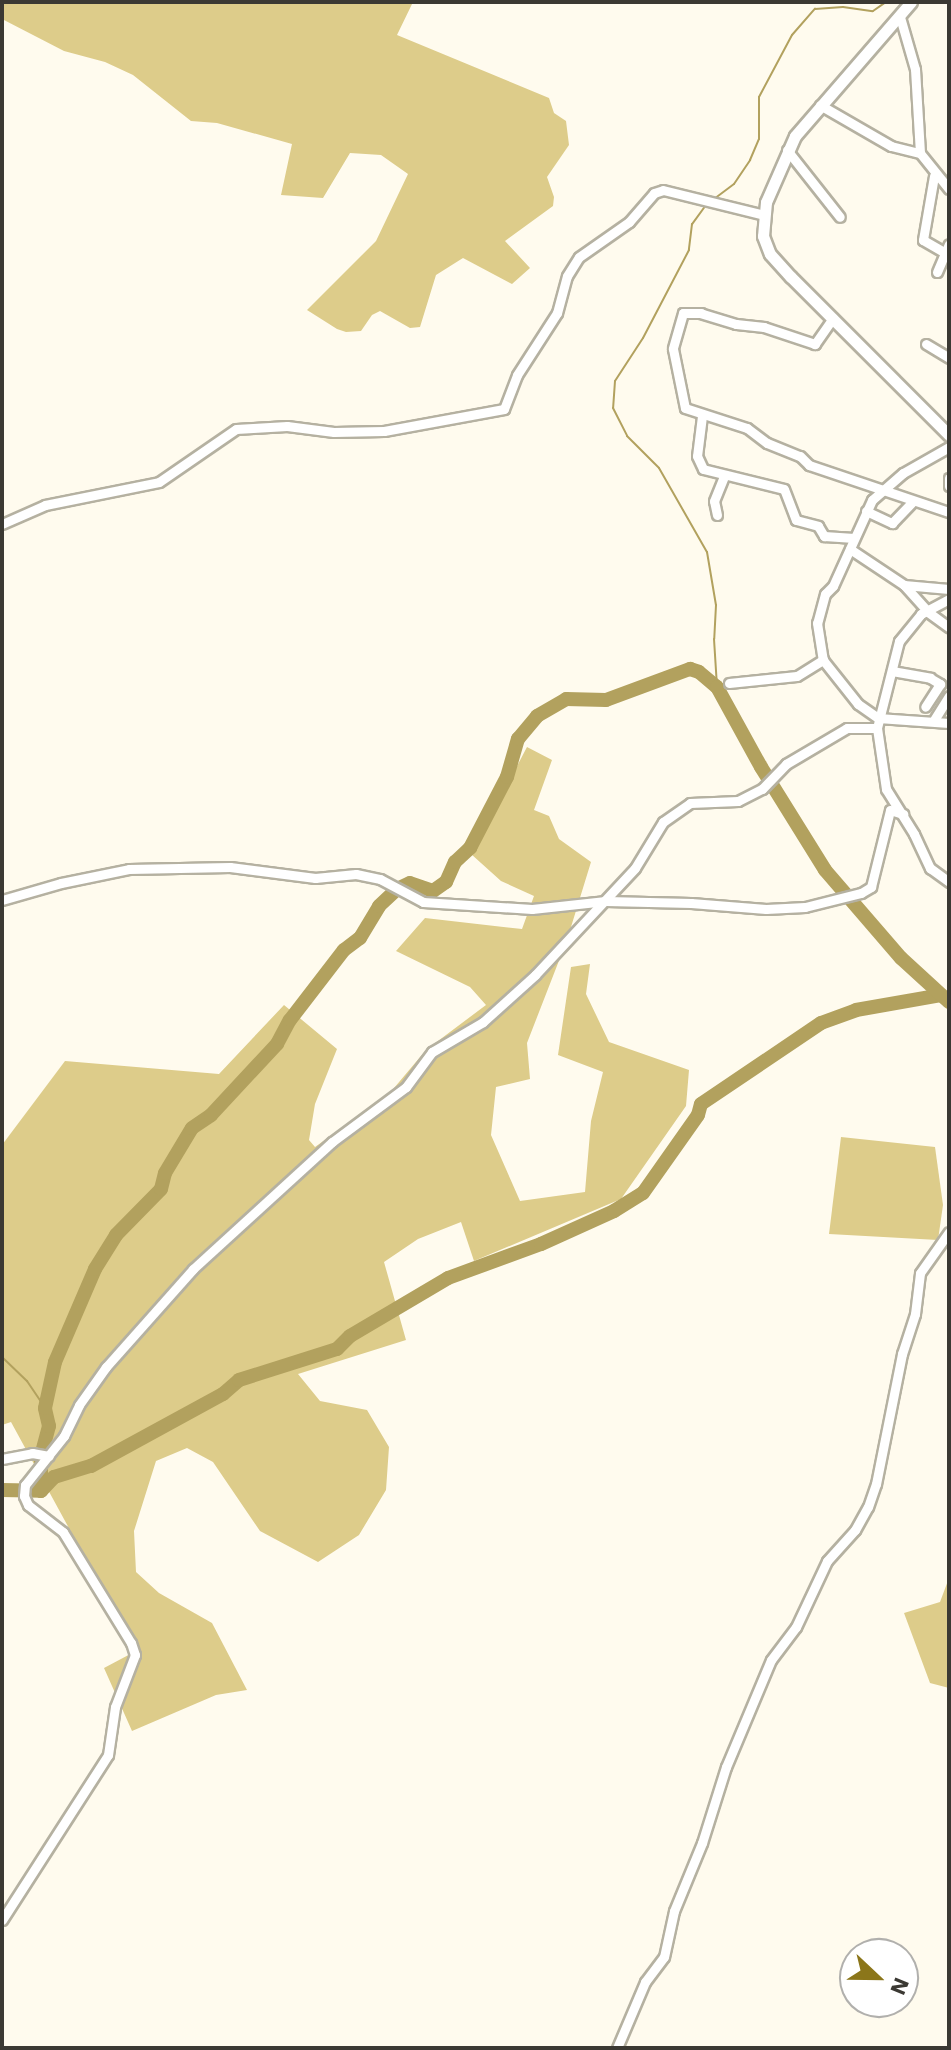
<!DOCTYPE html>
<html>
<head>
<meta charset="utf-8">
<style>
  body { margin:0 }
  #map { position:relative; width:951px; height:2050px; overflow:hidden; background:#fffbee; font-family:"Work Sans",sans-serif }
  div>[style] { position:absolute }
  .green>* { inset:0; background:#ddcc8a }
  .stream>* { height:2px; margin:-1px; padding:0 1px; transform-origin:1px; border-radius:1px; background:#b2a15e }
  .river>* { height:14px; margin:-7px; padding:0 7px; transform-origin:7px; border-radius:7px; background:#b2a15e }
  .roads { filter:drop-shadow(2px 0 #b5b1a1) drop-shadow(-2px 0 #b5b1a1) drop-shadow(0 2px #b5b1a1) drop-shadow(0 -2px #b5b1a1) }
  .minor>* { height:9px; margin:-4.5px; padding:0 4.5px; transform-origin:4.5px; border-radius:4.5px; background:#fff }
  .tertiary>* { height:11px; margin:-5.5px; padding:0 5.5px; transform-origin:5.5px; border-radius:5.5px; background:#fff }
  span { translate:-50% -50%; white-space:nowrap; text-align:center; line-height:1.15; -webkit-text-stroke:6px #fff; paint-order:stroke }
  .frame { position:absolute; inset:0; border:4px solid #3b3933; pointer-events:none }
  .north { position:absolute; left:839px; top:1938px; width:80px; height:80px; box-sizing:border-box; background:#fff; border:2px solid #b1b0ad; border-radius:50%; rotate:112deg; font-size:22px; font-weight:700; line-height:32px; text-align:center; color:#3b3933 }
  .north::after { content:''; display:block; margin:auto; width:28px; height:36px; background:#8b761a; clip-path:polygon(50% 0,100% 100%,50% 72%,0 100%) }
</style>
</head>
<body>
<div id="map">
  <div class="green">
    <i style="clip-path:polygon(2px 2px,413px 2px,397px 35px,549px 98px,554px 113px,566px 121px,569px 145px,547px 177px,554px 197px,553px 206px,505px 241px,530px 268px,512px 284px,463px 258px,436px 275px,420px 327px,410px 328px,380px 311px,372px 315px,361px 331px,346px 332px,337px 329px,307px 310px,376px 241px,408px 174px,381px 155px,350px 153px,323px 198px,281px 195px,292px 144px,217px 123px,191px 121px,133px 75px,105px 62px,64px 51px,2px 19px)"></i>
    <i style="clip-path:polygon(527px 747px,552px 760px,534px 810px,549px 816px,559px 839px,591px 862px,567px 940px,527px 1043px,530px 1079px,496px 1087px,491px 1135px,520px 1201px,585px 1192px,591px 1121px,603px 1072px,558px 1055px,571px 967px,590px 964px,586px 994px,609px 1042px,689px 1070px,686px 1106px,621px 1199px,474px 1261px,461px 1222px,418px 1239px,384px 1262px,406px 1340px,298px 1374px,320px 1401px,367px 1410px,389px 1447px,386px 1490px,359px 1535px,318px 1562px,260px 1531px,213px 1462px,187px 1448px,156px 1461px,134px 1531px,136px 1572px,159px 1593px,212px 1623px,247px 1690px,216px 1695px,132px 1731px,104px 1668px,136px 1651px,11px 1422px,2px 1425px,2px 1145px,65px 1061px,219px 1074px,284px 1005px,337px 1049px,315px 1104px,309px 1140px,315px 1147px,389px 1094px,426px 1050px,486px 1005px,470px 987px,396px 951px,425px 918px,522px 929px,534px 896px,501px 881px,471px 854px)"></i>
    <i style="clip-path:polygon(841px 1137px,935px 1147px,943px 1205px,938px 1240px,829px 1234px)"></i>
    <i style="clip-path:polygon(949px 1578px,949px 1688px,930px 1683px,904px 1613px,940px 1602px)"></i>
  </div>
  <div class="stream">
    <i style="left:714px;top:199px;width:25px;rotate:-37deg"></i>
    <i style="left:734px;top:184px;width:29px;rotate:-56deg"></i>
    <i style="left:750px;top:160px;width:23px;rotate:-67deg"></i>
    <i style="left:759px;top:139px;width:42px;rotate:-90deg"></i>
    <i style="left:759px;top:97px;width:70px;rotate:-62deg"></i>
    <i style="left:792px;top:35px;width:35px;rotate:-49deg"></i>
    <i style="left:815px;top:9px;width:28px;rotate:-4deg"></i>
    <i style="left:843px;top:7px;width:30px;rotate:8deg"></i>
    <i style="left:873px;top:11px;width:16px;rotate:-35deg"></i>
    <i style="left:706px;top:205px;width:24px;rotate:126deg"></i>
    <i style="left:692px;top:224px;width:26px;rotate:97deg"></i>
    <i style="left:689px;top:250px;width:99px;rotate:117.6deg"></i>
    <i style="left:643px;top:338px;width:51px;rotate:123.1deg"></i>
    <i style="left:615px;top:381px;width:27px;rotate:94deg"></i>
    <i style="left:613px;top:408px;width:31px;rotate:63deg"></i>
    <i style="left:627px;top:436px;width:45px;rotate:45deg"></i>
    <i style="left:659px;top:468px;width:97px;rotate:60.3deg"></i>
    <i style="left:707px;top:552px;width:54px;rotate:80.4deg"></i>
    <i style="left:716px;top:605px;width:34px;rotate:93deg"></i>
    <i style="left:714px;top:639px;width:48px;rotate:86.4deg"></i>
    <i style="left:2px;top:1357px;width:35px;rotate:44deg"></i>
    <i style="left:27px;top:1381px;width:32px;rotate:56deg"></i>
  </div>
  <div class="river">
    <i style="left:2px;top:1490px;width:39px;rotate:1deg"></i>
    <i style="left:41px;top:1491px;width:19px;rotate:-47deg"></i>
    <i style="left:54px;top:1477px;width:39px;rotate:-17deg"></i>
    <i style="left:91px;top:1466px;width:150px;rotate:-28.6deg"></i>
    <i style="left:223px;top:1394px;width:21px;rotate:-41deg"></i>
    <i style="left:239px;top:1380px;width:103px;rotate:-17.6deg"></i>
    <i style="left:337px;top:1349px;width:18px;rotate:-45deg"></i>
    <i style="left:350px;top:1336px;width:114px;rotate:-30.6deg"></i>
    <i style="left:448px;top:1278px;width:99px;rotate:-20.1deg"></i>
    <i style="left:541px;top:1244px;width:80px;rotate:-24.3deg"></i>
    <i style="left:614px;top:1211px;width:34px;rotate:-32deg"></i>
    <i style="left:643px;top:1193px;width:95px;rotate:-54.8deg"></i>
    <i style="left:698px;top:1115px;width:11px;rotate:-75deg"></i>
    <i style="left:701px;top:1104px;width:145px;rotate:-34deg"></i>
    <i style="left:821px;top:1023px;width:37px;rotate:-20deg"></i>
    <i style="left:856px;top:1010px;width:86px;rotate:-10deg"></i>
    <i style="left:41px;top:1491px;width:35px;rotate:-90deg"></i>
    <i style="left:41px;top:1456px;width:31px;rotate:-75deg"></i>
    <i style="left:49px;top:1426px;width:18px;rotate:-103deg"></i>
    <i style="left:45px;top:1408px;width:47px;rotate:-77.7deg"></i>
    <i style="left:55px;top:1362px;width:101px;rotate:-66.7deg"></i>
    <i style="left:95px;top:1269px;width:40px;rotate:-58deg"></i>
    <i style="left:116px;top:1235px;width:64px;rotate:-45.6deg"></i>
    <i style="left:161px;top:1189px;width:16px;rotate:-76deg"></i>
    <i style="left:165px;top:1173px;width:52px;rotate:-59deg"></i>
    <i style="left:192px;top:1128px;width:23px;rotate:-34deg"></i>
    <i style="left:211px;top:1115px;width:97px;rotate:-47.1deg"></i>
    <i style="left:277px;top:1044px;width:27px;rotate:-62deg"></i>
    <i style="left:290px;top:1020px;width:88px;rotate:-52.4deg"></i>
    <i style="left:344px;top:950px;width:20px;rotate:-37deg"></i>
    <i style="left:360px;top:938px;width:37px;rotate:-59deg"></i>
    <i style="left:379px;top:906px;width:25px;rotate:-43deg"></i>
    <i style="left:397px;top:889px;width:14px;rotate:-25deg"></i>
    <i style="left:410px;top:883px;width:24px;rotate:19deg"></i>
    <i style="left:433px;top:891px;width:16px;rotate:-35deg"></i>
    <i style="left:446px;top:882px;width:22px;rotate:-66deg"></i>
    <i style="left:455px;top:862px;width:21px;rotate:-43deg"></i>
    <i style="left:470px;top:848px;width:80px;rotate:-62.5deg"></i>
    <i style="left:507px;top:777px;width:40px;rotate:-74deg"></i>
    <i style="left:518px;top:739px;width:30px;rotate:-50deg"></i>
    <i style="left:537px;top:716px;width:34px;rotate:-30deg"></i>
    <i style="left:566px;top:699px;width:40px;rotate:1.4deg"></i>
    <i style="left:606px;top:700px;width:90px;rotate:-20.3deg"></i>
    <i style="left:690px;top:669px;width:9px;rotate:18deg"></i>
    <i style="left:699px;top:672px;width:23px;rotate:40deg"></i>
    <i style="left:717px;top:687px;width:91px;rotate:61.2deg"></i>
    <i style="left:761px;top:767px;width:121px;rotate:58.1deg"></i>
    <i style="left:825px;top:870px;width:116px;rotate:49.2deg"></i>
    <i style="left:901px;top:958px;width:65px;rotate:42.5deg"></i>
  </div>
  <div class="roads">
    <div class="minor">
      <i style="left:900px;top:17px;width:54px;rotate:73.9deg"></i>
      <i style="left:915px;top:69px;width:84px;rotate:86.6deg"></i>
      <i style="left:920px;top:153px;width:46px;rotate:51.1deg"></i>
      <i style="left:820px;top:105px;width:82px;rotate:30deg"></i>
      <i style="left:891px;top:146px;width:30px;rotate:14deg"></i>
      <i style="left:787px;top:150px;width:85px;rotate:51.7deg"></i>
      <i style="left:934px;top:176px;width:65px;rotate:99.8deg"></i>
      <i style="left:923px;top:240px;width:24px;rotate:30deg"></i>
      <i style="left:937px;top:272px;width:30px;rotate:-67deg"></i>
      <i style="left:833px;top:318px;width:32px;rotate:125deg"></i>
      <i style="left:815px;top:344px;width:54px;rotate:-161.6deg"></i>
      <i style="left:764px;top:327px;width:28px;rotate:-174deg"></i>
      <i style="left:736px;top:324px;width:37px;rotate:-163deg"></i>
      <i style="left:701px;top:313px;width:18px;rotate:180deg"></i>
      <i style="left:683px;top:313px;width:37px;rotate:106deg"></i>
      <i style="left:673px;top:349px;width:60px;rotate:78.5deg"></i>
      <i style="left:685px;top:408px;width:65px;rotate:17.9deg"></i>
      <i style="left:747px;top:428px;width:25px;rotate:37deg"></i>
      <i style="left:767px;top:443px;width:35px;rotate:22deg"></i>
      <i style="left:800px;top:456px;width:13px;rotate:45deg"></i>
      <i style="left:809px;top:465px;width:148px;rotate:18.6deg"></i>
      <i style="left:926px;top:344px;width:27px;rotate:31deg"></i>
      <i style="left:702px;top:416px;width:40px;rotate:97.1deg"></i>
      <i style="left:697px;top:456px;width:14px;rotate:65deg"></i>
      <i style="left:703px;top:469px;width:83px;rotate:13.9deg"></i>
      <i style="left:784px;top:489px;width:33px;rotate:69deg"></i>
      <i style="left:796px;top:520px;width:23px;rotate:15deg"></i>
      <i style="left:818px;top:526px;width:12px;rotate:59deg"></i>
      <i style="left:824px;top:536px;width:30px;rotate:4deg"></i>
      <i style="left:949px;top:447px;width:53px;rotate:150.5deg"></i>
      <i style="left:903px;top:473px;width:41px;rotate:138.9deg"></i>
      <i style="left:872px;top:500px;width:94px;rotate:114.4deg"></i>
      <i style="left:833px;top:586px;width:11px;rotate:135deg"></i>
      <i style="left:825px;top:594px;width:30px;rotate:105deg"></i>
      <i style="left:817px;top:623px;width:37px;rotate:81deg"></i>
      <i style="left:823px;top:660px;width:56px;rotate:51.5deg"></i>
      <i style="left:858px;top:704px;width:24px;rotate:35deg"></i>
      <i style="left:878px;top:718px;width:71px;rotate:4deg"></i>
      <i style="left:949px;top:486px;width:8px;rotate:-90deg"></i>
      <i style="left:866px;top:511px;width:29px;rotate:25deg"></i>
      <i style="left:892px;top:523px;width:30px;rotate:-46deg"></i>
      <i style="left:717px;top:515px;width:14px;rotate:-102deg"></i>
      <i style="left:714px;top:501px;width:27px;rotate:-68deg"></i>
      <i style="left:2px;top:524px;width:47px;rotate:-23.8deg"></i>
      <i style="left:45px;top:505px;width:116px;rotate:-11.4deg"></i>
      <i style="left:159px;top:482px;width:93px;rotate:-34.5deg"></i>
      <i style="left:236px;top:429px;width:51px;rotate:-3.4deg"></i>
      <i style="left:287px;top:426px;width:47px;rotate:7.3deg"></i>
      <i style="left:334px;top:432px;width:50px;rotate:-1.1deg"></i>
      <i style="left:384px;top:431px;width:122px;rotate:-10.4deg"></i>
      <i style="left:504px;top:409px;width:36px;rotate:-69deg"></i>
      <i style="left:517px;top:375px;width:74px;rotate:-57.2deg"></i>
      <i style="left:557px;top:313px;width:38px;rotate:-75deg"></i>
      <i style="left:567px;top:276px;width:22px;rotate:-58deg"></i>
      <i style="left:579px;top:257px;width:61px;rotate:-35deg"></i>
      <i style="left:629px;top:222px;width:38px;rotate:-49deg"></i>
      <i style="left:654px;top:193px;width:9px;rotate:-18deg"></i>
      <i style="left:663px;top:190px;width:104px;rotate:13.9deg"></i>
      <i style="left:850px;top:549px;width:65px;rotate:33.7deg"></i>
      <i style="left:904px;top:585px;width:45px;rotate:5.1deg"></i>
      <i style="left:904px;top:585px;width:36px;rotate:48deg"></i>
      <i style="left:928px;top:612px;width:26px;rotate:36deg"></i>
      <i style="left:949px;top:599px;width:32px;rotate:152deg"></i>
      <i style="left:921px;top:614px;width:35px;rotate:129deg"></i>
      <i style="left:899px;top:641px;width:90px;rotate:104.2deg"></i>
      <i style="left:877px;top:728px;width:62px;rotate:81.6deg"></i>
      <i style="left:886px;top:789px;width:53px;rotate:58.1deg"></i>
      <i style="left:914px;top:834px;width:38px;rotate:65deg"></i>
      <i style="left:930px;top:868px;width:24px;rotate:36deg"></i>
      <i style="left:892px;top:671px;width:39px;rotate:10deg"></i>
      <i style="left:930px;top:678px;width:12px;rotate:31deg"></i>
      <i style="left:940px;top:684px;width:27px;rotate:123deg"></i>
      <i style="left:729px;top:683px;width:68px;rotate:-5.9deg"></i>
      <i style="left:797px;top:676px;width:31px;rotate:-32deg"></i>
      <i style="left:934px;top:720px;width:28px;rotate:-58deg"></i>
      <i style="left:2px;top:900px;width:61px;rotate:-16.1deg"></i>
      <i style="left:61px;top:883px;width:69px;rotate:-11.6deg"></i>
      <i style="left:129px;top:869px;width:101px;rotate:-1.1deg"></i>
      <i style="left:230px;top:867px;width:86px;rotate:7.4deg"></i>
      <i style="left:315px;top:878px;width:41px;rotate:-5.6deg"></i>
      <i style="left:356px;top:874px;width:25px;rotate:12deg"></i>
      <i style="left:380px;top:879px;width:49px;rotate:28.1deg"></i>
      <i style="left:423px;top:902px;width:109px;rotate:3.7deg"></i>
      <i style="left:532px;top:909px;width:74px;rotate:-6.2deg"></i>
      <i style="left:606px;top:901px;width:85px;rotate:1.3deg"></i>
      <i style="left:691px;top:903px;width:75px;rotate:4.6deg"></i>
      <i style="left:766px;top:909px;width:39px;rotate:-3deg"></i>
      <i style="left:805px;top:907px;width:58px;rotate:-14deg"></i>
      <i style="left:861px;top:893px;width:12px;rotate:-31deg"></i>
      <i style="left:871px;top:887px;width:79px;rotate:-76.1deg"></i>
      <i style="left:890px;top:810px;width:14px;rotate:17deg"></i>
      <i style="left:2px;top:1459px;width:31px;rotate:-11deg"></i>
      <i style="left:32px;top:1453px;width:17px;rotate:10deg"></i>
      <i style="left:2px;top:1920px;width:196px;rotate:-57.3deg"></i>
      <i style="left:108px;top:1755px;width:49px;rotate:-81.7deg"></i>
      <i style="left:115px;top:1707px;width:56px;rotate:-69deg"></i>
      <i style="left:135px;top:1655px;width:13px;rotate:-108deg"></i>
      <i style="left:131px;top:1643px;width:130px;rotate:-121.5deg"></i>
      <i style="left:63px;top:1532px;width:44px;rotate:-142.4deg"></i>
      <i style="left:28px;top:1505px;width:10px;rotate:-114deg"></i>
      <i style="left:24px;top:1496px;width:11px;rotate:-85deg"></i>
      <i style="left:25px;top:1485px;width:63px;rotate:-51.5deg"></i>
      <i style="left:64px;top:1436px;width:34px;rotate:-64deg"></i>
      <i style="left:79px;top:1405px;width:47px;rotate:-54.6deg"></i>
      <i style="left:106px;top:1367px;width:131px;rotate:-48.4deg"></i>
      <i style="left:193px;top:1269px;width:188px;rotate:-42.4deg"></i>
      <i style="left:332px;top:1142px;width:92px;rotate:-36.6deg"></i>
      <i style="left:406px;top:1087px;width:44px;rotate:-53.4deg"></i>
      <i style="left:432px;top:1052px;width:59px;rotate:-30.5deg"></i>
      <i style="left:483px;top:1022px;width:70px;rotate:-42.1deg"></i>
      <i style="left:535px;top:975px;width:146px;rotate:-46.9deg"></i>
      <i style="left:635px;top:868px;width:54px;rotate:-58.7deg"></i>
      <i style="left:663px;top:822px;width:33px;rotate:-35deg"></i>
      <i style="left:690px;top:803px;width:48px;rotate:-2.4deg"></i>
      <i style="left:738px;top:801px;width:27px;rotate:-27deg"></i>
      <i style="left:762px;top:789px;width:35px;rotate:-46deg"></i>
      <i style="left:786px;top:764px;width:71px;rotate:-30.5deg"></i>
      <i style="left:847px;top:728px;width:30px"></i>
      <i style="left:617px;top:2048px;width:72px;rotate:-67deg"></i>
      <i style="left:645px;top:1982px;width:31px;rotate:-53deg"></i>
      <i style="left:664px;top:1957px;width:47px;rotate:-77.7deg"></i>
      <i style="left:674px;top:1911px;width:74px;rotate:-67.6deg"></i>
      <i style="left:702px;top:1843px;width:80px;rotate:-72.5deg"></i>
      <i style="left:726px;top:1767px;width:116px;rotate:-67.2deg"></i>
      <i style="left:771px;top:1660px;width:41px;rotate:-52.9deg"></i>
      <i style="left:796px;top:1627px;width:73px;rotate:-64.8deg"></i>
      <i style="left:827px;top:1561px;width:42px;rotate:-47.9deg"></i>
      <i style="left:855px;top:1530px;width:26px;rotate:-61deg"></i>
      <i style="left:868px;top:1507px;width:24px;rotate:-71deg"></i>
      <i style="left:876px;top:1484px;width:133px;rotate:-78.7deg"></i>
      <i style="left:902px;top:1354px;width:42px;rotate:-72deg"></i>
      <i style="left:915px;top:1314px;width:41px;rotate:-83deg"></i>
      <i style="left:920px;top:1273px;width:50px;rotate:-54.7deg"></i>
    </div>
    <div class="tertiary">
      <i style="left:911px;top:2px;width:177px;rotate:130.9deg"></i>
      <i style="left:795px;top:136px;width:72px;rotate:113.7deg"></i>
      <i style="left:766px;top:202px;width:34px;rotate:95deg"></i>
      <i style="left:763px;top:236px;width:19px;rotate:69deg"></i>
      <i style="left:770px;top:254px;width:31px;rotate:48deg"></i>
      <i style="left:791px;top:277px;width:223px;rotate:45deg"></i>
    </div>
  </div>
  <div class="frame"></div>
  <div class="north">N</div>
</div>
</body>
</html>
